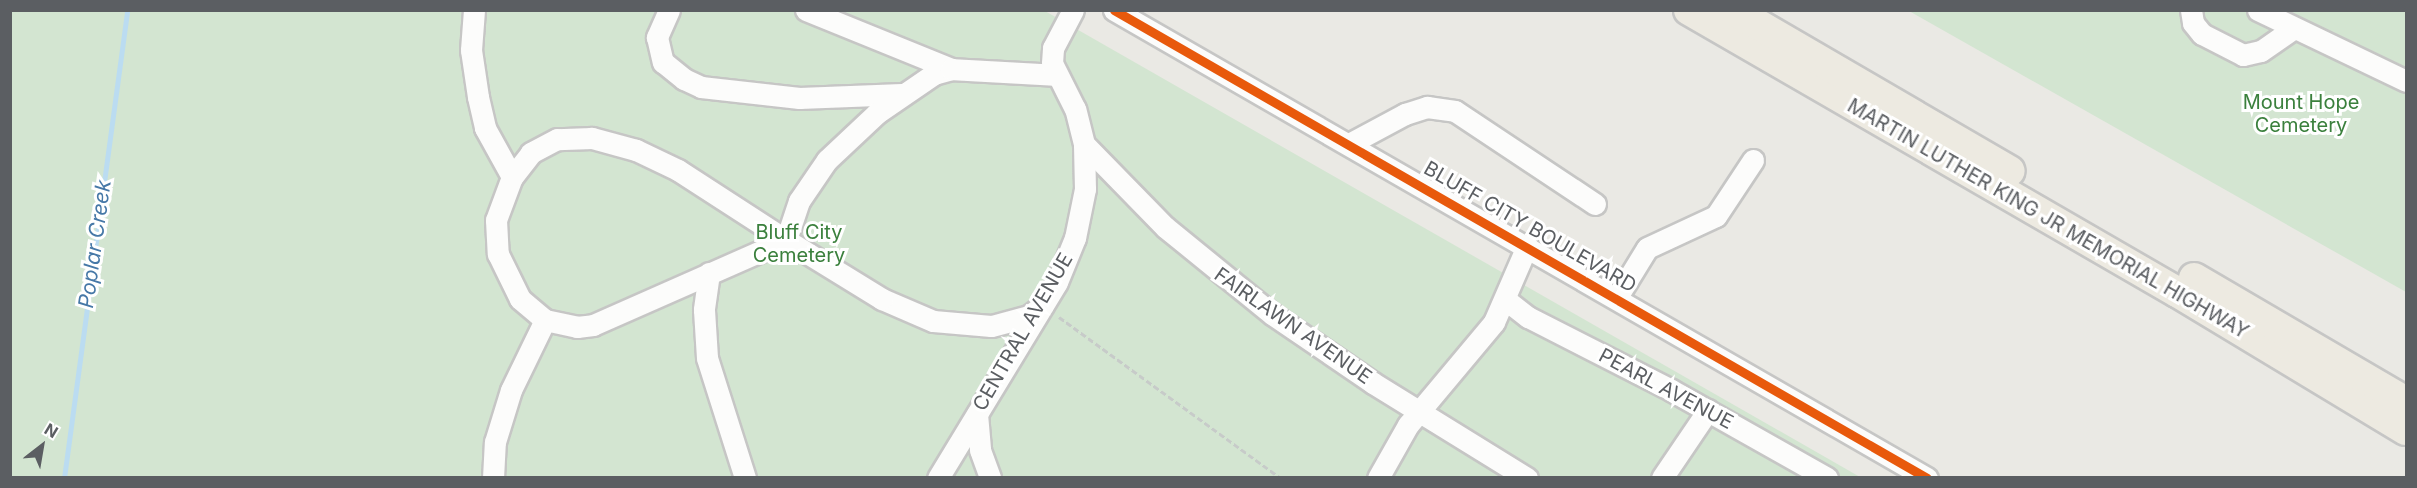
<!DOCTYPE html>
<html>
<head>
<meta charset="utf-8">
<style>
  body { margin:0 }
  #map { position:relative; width:2417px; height:488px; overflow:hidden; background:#eae9e4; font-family:Inter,sans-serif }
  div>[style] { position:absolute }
  .green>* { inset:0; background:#d3e5d1 }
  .stream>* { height:5px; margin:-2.5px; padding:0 2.5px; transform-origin:2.5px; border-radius:2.5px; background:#bbdcf1 }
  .path>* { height:3px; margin-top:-1.5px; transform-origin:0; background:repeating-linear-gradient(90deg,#c7cbc9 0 6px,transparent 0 9px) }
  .roads { filter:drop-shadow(2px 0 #c6c6c5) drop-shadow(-2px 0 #c6c6c5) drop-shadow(0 2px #c6c6c5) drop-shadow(0 -2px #c6c6c5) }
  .minor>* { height:21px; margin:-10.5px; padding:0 10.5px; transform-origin:10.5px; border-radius:10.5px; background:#fcfcfb }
  .highway>* { height:30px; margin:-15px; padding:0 15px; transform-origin:15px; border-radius:15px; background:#edeae1 }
  .cycleway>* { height:9px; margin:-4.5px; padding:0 4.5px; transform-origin:4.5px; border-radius:4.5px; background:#e8590c }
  span { translate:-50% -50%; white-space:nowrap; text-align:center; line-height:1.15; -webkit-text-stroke:6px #fff; paint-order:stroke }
  .park-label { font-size:20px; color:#3b803d }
  .street-label { font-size:20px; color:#5b5e62 }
  .water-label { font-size:21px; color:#4678a7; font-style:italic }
  .frame { position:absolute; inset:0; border:12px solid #5b5e62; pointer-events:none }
  .north { position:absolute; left:12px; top:416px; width:60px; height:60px; -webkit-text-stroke:4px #fff; paint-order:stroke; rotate:31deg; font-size:16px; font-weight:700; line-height:24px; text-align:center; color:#5b5e62 }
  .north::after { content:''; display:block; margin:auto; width:21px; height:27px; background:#5b5e62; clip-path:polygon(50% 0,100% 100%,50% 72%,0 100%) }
</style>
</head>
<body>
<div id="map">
  <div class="green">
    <i style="clip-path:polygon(10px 11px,1045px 11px,1860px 477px,11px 477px)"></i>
    <i style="clip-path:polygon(1909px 11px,2406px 11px,2406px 292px)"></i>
  </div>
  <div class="stream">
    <i style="left:64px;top:478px;width:472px;rotate:-82.3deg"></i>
  </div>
  <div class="path">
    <i style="left:1059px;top:317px;width:274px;rotate:36deg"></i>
  </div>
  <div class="roads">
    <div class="minor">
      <i style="left:474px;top:10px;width:40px;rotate:94.3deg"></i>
      <i style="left:471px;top:50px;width:48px;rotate:81.5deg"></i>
      <i style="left:478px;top:97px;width:32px;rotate:77deg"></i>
      <i style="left:485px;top:128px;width:56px;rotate:61.1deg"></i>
      <i style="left:669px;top:10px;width:30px;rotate:114deg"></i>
      <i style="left:657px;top:37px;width:26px;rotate:77deg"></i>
      <i style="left:663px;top:62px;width:27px;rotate:39deg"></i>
      <i style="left:684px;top:79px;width:19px;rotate:25deg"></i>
      <i style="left:701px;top:87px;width:99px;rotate:6.4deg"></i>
      <i style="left:799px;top:98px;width:103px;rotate:-2.2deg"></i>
      <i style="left:806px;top:10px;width:157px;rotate:22.1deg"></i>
      <i style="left:1114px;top:10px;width:938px;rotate:29.93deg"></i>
      <i style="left:2191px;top:10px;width:13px;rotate:81deg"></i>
      <i style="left:2193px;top:23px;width:14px;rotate:51deg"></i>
      <i style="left:2202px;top:34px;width:46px;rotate:27.1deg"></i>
      <i style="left:2243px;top:55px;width:18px;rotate:-13deg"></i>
      <i style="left:2261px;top:51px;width:40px;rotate:-34.9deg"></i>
      <i style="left:2258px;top:10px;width:164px;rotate:25.6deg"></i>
      <i style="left:1084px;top:144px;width:116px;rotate:45.7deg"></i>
      <i style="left:1165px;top:227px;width:138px;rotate:39.1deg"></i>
      <i style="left:1272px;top:314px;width:122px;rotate:34.3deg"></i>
      <i style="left:1373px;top:383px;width:181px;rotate:31.7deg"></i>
      <i style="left:1349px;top:144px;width:64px;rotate:-28.2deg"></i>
      <i style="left:1405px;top:114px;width:23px;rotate:-18deg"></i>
      <i style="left:1427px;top:107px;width:28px;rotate:8deg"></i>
      <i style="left:1455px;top:111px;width:168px;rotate:33.6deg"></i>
      <i style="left:709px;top:273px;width:37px;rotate:98deg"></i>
      <i style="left:704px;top:310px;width:48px;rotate:86.4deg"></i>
      <i style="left:707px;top:358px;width:126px;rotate:72.4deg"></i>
      <i style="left:1617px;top:297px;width:57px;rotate:-58.5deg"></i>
      <i style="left:1647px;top:248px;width:76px;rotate:-24.9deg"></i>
      <i style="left:1716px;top:216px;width:67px;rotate:-56.5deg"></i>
      <i style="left:1506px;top:300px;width:28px;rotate:38deg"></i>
      <i style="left:1528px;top:317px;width:161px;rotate:27deg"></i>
      <i style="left:1671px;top:390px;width:179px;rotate:29.4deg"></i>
      <i style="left:1043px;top:305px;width:18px;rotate:142deg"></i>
      <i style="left:1029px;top:316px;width:39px;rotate:165deg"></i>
      <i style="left:991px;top:326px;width:58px;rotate:-175.1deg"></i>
      <i style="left:933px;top:321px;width:56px;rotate:-156.7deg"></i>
      <i style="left:882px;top:299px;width:113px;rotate:-148.4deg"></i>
      <i style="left:786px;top:240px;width:129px;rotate:-147.1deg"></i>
      <i style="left:678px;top:170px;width:47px;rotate:-154.5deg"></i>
      <i style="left:636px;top:150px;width:46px;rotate:-164.7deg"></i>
      <i style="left:592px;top:138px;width:35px;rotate:178deg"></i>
      <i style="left:557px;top:139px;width:30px;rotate:152deg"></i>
      <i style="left:531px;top:153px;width:31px;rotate:128deg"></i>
      <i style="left:512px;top:177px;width:46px;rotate:110.4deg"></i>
      <i style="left:496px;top:220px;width:34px;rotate:87deg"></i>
      <i style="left:498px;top:254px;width:50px;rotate:63.9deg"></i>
      <i style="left:520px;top:299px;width:33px;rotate:40deg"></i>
      <i style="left:545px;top:320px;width:33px;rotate:12deg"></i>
      <i style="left:577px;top:327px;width:16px;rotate:-7deg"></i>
      <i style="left:593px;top:325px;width:211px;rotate:-23.8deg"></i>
      <i style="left:786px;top:240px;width:41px;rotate:-71.6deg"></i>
      <i style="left:799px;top:201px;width:50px;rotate:-55.7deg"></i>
      <i style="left:827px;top:160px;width:69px;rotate:-43.2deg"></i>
      <i style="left:877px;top:113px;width:69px;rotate:-34.4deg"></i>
      <i style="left:934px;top:74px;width:18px;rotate:-16deg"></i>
      <i style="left:951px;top:69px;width:106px;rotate:3.2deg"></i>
      <i style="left:977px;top:414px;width:36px;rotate:85deg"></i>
      <i style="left:980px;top:450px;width:30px;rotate:70deg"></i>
      <i style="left:493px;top:478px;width:36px;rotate:-87deg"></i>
      <i style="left:495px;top:442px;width:54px;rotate:-72.9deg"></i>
      <i style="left:511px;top:390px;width:78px;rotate:-64.1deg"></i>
      <i style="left:938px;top:478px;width:229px;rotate:-58.7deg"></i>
      <i style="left:1057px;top:282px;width:48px;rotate:-67.8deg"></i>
      <i style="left:1075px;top:238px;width:50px;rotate:-78.5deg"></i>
      <i style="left:1085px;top:189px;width:45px;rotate:-91.3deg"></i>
      <i style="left:1084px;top:144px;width:36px;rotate:-104deg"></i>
      <i style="left:1075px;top:109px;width:51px;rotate:-116.6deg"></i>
      <i style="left:1052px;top:63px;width:15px;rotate:-86deg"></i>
      <i style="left:1053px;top:48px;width:43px;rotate:-62.2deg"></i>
      <i style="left:1378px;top:478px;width:61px;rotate:-60.5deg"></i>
      <i style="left:1408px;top:425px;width:134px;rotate:-50.1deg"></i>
      <i style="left:1494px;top:322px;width:83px;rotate:-66.5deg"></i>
      <i style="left:1662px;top:478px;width:82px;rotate:-55.9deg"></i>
    </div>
    <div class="highway">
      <i style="left:1689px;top:10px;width:564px;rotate:30.02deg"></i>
      <i style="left:2177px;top:292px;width:267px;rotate:31.1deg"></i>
      <i style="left:1733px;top:10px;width:320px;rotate:30.2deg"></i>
      <i style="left:2194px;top:278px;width:246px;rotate:30.3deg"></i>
    </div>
  </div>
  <div class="cycleway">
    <i style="left:1114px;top:10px;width:938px;rotate:29.93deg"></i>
  </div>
  <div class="park-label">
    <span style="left:2301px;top:114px">Mount Hope<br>Cemetery</span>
    <span style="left:799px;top:244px">Bluff City<br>Cemetery</span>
  </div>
  <div class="street-label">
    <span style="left:2048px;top:219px;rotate:30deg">MARTIN LUTHER KING JR MEMORIAL HIGHWAY</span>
    <span style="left:1530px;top:227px;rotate:30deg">BLUFF CITY BOULEVARD</span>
    <span style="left:1293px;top:326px;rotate:35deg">FAIRLAWN AVENUE</span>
    <span style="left:1023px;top:332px;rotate:-60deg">CENTRAL AVENUE</span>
    <span style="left:1666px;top:389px;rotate:28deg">PEARL AVENUE</span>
  </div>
  <div class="water-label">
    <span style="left:95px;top:244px;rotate:-82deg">Poplar Creek</span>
  </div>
  <div class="frame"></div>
  <div class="north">N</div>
</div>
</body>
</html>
